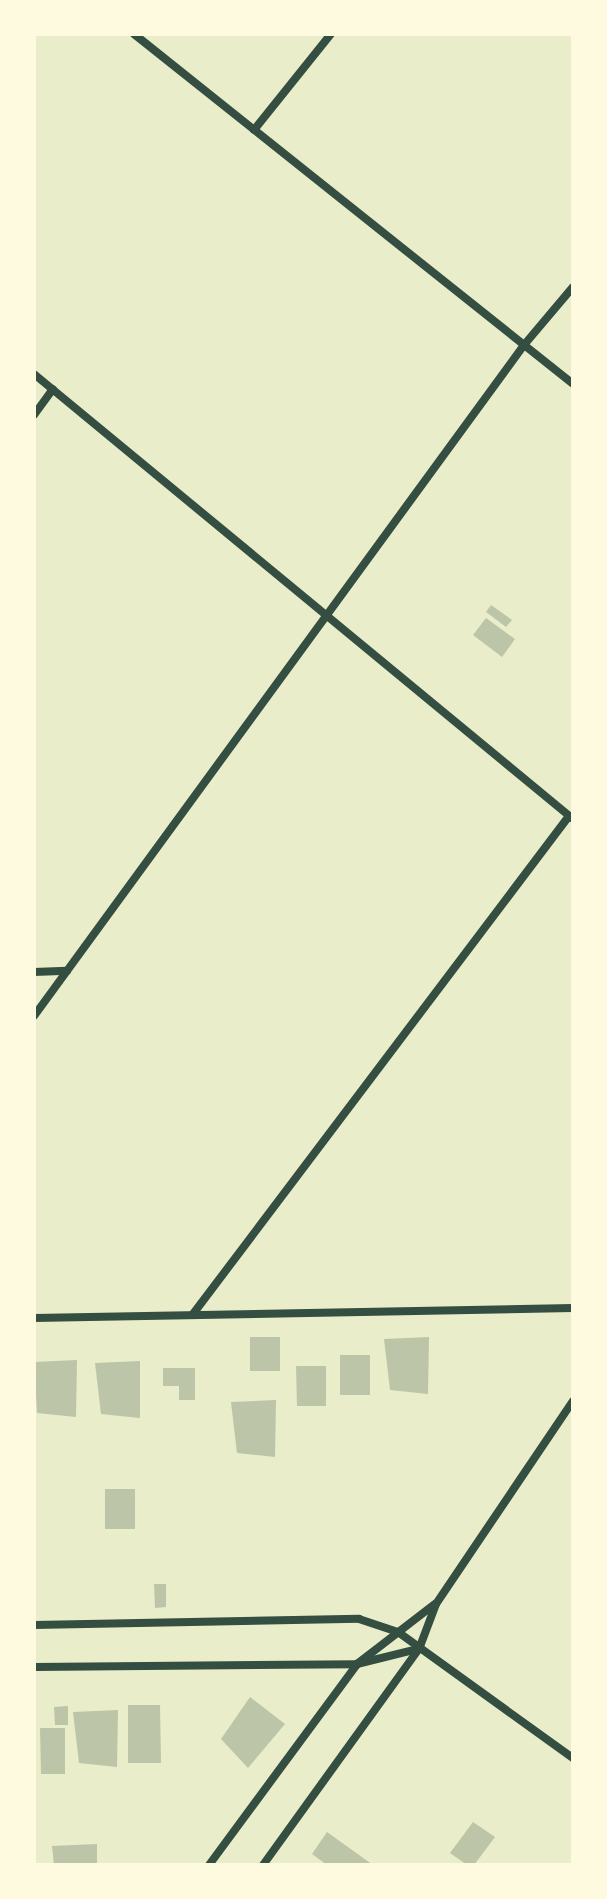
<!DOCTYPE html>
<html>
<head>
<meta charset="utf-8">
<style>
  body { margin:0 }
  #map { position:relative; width:607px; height:1899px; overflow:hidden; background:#e9edc9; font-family:Montserrat,sans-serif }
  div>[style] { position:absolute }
  .building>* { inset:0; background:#bcc5a7 }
  .minor>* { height:8px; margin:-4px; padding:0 4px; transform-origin:4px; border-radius:4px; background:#344e41 }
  span { translate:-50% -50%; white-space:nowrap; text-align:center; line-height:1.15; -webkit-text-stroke:8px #fefae0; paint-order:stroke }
  .frame { position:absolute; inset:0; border:36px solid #fefae0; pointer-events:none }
</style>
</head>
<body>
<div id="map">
  <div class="building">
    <i style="clip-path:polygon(491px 605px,512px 620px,506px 627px,486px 612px)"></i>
    <i style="clip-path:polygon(486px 618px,515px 639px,502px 657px,473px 635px)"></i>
    <i style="clip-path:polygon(250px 1337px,280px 1337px,280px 1371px,250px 1371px)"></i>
    <i style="clip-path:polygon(429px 1337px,428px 1394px,390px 1390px,384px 1339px)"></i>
    <i style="clip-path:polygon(340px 1355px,370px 1355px,370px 1395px,340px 1395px)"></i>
    <i style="clip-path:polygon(77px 1360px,76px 1417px,37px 1413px,34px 1362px)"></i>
    <i style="clip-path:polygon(140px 1361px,140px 1418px,101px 1414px,95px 1363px)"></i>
    <i style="clip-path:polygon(296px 1366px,326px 1366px,326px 1406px,297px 1406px)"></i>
    <i style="clip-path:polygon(163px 1368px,195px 1368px,195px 1400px,179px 1400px,179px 1386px,163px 1386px)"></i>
    <i style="clip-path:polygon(276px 1400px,275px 1457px,237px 1453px,231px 1402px)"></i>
    <i style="clip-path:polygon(105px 1489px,135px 1489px,135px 1529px,105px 1529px)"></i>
    <i style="clip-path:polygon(154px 1584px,166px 1584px,166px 1607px,155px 1608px)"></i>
    <i style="clip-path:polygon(250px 1697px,285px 1724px,248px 1768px,221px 1739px)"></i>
    <i style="clip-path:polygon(128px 1705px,160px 1705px,161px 1763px,128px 1763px)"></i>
    <i style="clip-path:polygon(68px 1706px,68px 1725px,55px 1725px,54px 1707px)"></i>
    <i style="clip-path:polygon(118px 1710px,117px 1767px,79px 1763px,73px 1712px)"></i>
    <i style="clip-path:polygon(40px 1728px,65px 1728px,65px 1774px,41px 1774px)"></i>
    <i style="clip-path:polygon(473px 1822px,495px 1837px,474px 1865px,467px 1865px,450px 1853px)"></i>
    <i style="clip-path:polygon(327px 1832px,373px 1865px,327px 1865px,312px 1854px)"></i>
    <i style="clip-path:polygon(97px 1844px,97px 1865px,54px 1865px,52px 1846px)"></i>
  </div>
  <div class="minor">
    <i style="left:134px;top:34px;width:561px;rotate:38.56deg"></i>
    <i style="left:254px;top:130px;width:123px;rotate:-51.3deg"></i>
    <i style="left:34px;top:374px;width:699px;rotate:39.54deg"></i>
    <i style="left:34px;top:415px;width:32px;rotate:-54deg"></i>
    <i style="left:34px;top:972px;width:33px;rotate:-2deg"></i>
    <i style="left:34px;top:1016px;width:831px;rotate:-53.86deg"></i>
    <i style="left:524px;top:345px;width:76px;rotate:-49.8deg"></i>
    <i style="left:193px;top:1314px;width:624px;rotate:-52.95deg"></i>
    <i style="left:34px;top:1318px;width:539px;rotate:-1.06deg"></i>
    <i style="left:34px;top:1625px;width:325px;rotate:-1.1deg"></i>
    <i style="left:359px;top:1619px;width:41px;rotate:18.4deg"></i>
    <i style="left:398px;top:1632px;width:216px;rotate:35.8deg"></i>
    <i style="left:34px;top:1667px;width:323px;rotate:-0.5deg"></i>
    <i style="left:357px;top:1664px;width:63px;rotate:-13.8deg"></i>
    <i style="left:209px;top:1865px;width:250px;rotate:-53.6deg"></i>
    <i style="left:357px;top:1664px;width:98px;rotate:-37.6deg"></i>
    <i style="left:263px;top:1865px;width:266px;rotate:-54.2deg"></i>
    <i style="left:419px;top:1649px;width:48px;rotate:-69.3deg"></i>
    <i style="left:436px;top:1604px;width:245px;rotate:-56deg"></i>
  </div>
  <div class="frame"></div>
</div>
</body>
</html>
